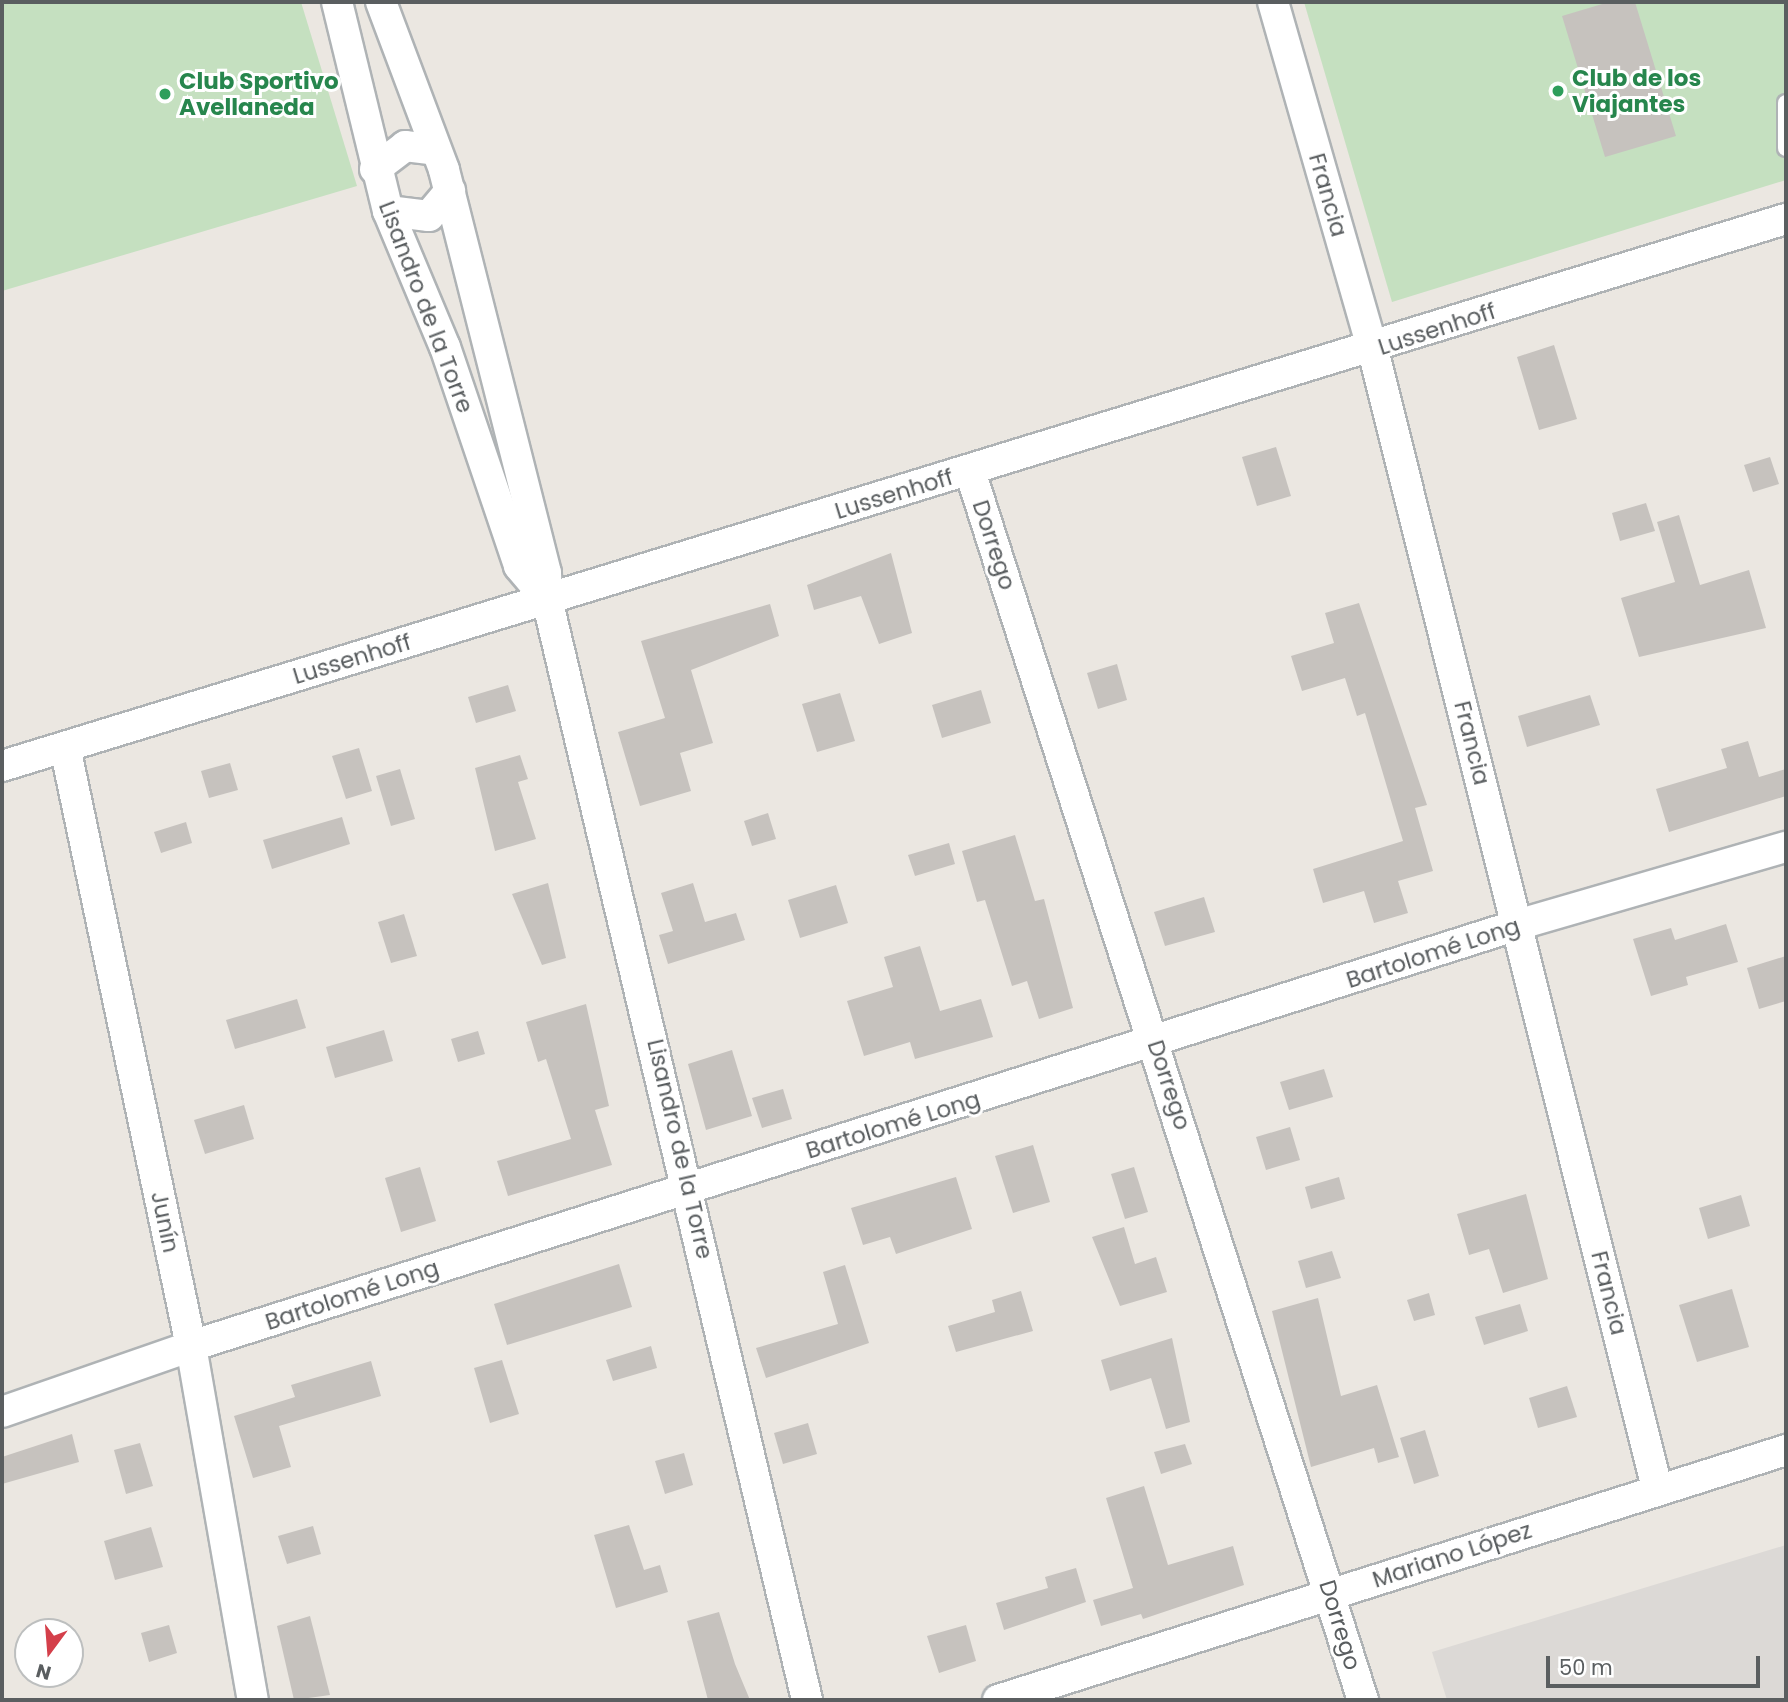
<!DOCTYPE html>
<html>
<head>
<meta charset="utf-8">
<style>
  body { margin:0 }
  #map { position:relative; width:1788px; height:1702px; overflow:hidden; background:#ebe7e1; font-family:Poppins,sans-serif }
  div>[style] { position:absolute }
  .industrial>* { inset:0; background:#dcd9d6 }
  .green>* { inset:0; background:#c5e0c0 }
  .building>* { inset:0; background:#c6c2be }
  .roads { filter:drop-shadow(2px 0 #afb3b5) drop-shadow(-2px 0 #afb3b5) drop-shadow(0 2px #afb3b5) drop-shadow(0 -2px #afb3b5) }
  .service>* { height:16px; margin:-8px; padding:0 8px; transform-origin:8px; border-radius:8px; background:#fff }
  .minor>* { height:30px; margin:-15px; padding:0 15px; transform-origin:15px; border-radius:15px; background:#fff }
  .dots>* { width:19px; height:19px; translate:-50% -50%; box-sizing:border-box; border:4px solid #fff; border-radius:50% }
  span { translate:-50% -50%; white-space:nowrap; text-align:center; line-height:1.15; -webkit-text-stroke:6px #fff; paint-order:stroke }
  .leisure-label { font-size:23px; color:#27864d; font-weight:700 }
  .left { translate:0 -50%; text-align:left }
  .street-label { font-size:23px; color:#5a5e60 }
  .frame { position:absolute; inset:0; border:4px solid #5a5e60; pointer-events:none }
  .north { position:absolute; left:14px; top:1618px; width:70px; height:70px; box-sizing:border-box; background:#fff; border:2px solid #bdbfbf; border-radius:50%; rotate:196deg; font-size:19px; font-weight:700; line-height:28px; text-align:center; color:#5a5e60 }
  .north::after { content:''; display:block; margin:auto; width:24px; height:32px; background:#d43f4a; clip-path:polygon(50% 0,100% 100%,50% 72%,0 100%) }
  .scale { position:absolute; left:1546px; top:1656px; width:214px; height:32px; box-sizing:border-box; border:4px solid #5a5e60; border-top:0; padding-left:9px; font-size:21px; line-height:24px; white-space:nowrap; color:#5a5e60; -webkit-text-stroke:5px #fff; paint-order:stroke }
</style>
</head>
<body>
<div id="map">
  <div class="industrial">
    <i style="clip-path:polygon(1786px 1545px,1786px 1700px,1447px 1700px,1432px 1652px)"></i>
  </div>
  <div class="green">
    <i style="clip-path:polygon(2px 2px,301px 2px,357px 186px,2px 291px)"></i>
    <i style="clip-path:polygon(1304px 2px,1786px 2px,1786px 180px,1392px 302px)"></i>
  </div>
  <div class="building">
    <i style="clip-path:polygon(1609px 2px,1635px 2px,1676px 136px,1605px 157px,1562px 16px)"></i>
    <i style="clip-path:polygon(1554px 345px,1577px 419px,1539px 430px,1517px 357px)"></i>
    <i style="clip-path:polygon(1276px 447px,1291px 496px,1257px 506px,1242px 457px)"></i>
    <i style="clip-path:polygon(1770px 457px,1779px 484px,1753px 492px,1744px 465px)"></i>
    <i style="clip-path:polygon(1646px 503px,1655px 531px,1620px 541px,1612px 513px)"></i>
    <i style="clip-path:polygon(1679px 515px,1700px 585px,1749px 570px,1766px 628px,1639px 657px,1621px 598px,1675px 582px,1657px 522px)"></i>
    <i style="clip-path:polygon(891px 553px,912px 633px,879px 644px,861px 596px,814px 610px,807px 585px)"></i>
    <i style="clip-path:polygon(1359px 603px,1427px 805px,1415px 808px,1433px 871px,1398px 881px,1408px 913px,1374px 923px,1364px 891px,1323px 903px,1313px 869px,1403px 841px,1365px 713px,1357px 716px,1345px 678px,1302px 691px,1291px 656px,1334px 643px,1325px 613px)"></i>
    <i style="clip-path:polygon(770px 604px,779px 636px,691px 670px,713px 743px,680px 753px,691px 791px,640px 806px,618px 732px,665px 718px,641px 641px)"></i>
    <i style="clip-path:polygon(1117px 664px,1127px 700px,1098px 709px,1087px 673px)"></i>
    <i style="clip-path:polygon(508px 685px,516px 711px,476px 723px,468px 697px)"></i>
    <i style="clip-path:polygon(981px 690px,991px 723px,942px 738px,932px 705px)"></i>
    <i style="clip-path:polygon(840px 693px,855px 741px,817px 752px,802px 704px)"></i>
    <i style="clip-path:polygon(1590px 695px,1600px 725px,1527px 747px,1518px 716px)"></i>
    <i style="clip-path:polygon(1748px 741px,1759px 777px,1786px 769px,1786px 796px,1669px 832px,1656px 789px,1727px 768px,1721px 749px)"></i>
    <i style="clip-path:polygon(359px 748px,372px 791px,346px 799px,332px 756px)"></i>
    <i style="clip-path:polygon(520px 755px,528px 779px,518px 782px,536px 839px,495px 851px,475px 768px)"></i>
    <i style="clip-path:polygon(230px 763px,238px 790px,209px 798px,201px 771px)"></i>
    <i style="clip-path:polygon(400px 769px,415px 819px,391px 826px,376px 776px)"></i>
    <i style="clip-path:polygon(768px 813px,776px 839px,752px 846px,744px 821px)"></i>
    <i style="clip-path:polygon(342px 817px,350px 844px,272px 869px,263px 840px)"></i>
    <i style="clip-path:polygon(186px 822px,192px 843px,161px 853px,154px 832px)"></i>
    <i style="clip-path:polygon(1015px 835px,1035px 901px,1044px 899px,1073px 1008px,1039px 1019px,1027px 981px,1012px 986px,985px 900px,977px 902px,962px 851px)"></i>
    <i style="clip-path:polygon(949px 843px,955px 864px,915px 876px,908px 855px)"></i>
    <i style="clip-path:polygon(548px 883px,566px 958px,542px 965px,512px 894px)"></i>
    <i style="clip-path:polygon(693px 883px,705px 922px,736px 913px,745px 940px,668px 964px,659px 935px,673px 931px,661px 893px)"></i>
    <i style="clip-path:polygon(836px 885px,848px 923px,800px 938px,788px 900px)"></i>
    <i style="clip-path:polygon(1204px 897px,1215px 932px,1165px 946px,1154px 912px)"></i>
    <i style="clip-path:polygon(404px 914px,417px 956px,391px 963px,378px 922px)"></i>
    <i style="clip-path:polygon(1726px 924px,1738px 962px,1686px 977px,1688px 985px,1651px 996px,1633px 939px,1671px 928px,1675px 940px)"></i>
    <i style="clip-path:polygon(920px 946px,940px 1011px,981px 999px,993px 1037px,915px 1059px,910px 1042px,864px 1056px,847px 1001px,893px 987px,884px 957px)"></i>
    <i style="clip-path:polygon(1786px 956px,1786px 1001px,1759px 1009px,1747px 968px)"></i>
    <i style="clip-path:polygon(297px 999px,306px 1028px,235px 1049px,226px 1020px)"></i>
    <i style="clip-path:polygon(586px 1004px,609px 1106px,595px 1110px,612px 1165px,508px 1196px,497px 1161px,571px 1139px,546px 1059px,538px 1062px,526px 1022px)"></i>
    <i style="clip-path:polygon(384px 1030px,393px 1061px,335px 1078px,326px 1047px)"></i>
    <i style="clip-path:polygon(478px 1031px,485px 1054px,458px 1062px,451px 1039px)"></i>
    <i style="clip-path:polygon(732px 1050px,752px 1116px,706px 1130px,688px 1064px)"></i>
    <i style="clip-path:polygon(1324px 1069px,1333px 1097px,1289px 1110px,1280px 1082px)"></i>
    <i style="clip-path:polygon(783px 1089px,792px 1119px,762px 1128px,752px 1098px)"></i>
    <i style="clip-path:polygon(244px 1105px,254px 1139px,205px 1154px,194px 1120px)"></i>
    <i style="clip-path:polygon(1290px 1127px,1300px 1160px,1266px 1170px,1256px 1137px)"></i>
    <i style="clip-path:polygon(1033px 1145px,1050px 1202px,1013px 1213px,995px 1156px)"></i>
    <i style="clip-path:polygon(420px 1167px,436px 1221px,401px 1232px,385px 1178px)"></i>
    <i style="clip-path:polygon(1134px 1167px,1148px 1212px,1125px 1219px,1111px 1174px)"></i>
    <i style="clip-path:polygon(956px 1177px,972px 1229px,896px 1254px,890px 1237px,863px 1245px,851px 1208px)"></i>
    <i style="clip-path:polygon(1339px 1177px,1345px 1199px,1311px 1209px,1305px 1187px)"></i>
    <i style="clip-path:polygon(1526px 1194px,1548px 1279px,1503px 1293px,1489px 1249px,1469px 1255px,1457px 1214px)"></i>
    <i style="clip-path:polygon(1741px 1195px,1750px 1226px,1708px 1239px,1699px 1208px)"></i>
    <i style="clip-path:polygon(1124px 1227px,1135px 1264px,1156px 1257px,1167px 1292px,1120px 1306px,1092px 1237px)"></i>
    <i style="clip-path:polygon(1332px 1251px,1341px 1278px,1306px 1288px,1298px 1261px)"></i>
    <i style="clip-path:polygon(619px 1264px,632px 1307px,507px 1345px,494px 1304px)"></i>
    <i style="clip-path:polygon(845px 1265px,869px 1343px,766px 1378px,756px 1348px,838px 1324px,823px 1272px)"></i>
    <i style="clip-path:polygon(1732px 1289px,1749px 1347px,1697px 1362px,1679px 1305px)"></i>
    <i style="clip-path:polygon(1021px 1291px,1033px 1331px,956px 1352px,948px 1326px,995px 1312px,992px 1300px)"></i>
    <i style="clip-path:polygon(1429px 1293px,1435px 1315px,1414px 1321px,1407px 1300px)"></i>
    <i style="clip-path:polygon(1318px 1298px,1341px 1396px,1377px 1385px,1399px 1457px,1378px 1463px,1374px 1448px,1311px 1467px,1272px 1311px)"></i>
    <i style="clip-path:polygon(1520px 1304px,1528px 1331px,1484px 1345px,1475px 1317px)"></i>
    <i style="clip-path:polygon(1172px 1338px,1190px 1422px,1166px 1429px,1151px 1378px,1110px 1391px,1101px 1360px)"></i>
    <i style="clip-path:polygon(651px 1346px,657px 1368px,613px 1381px,606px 1360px)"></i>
    <i style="clip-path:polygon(502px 1360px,519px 1414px,490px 1423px,474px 1368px)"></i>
    <i style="clip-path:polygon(371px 1361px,381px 1396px,279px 1426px,291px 1467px,253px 1478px,234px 1416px,295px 1397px,291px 1385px)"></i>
    <i style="clip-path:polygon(1567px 1386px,1577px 1417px,1538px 1428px,1529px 1398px)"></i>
    <i style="clip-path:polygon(808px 1423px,817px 1454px,783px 1464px,774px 1433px)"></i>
    <i style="clip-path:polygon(1425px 1430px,1439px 1476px,1414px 1484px,1400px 1438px)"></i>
    <i style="clip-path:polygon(72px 1434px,79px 1462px,2px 1484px,2px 1457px)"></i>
    <i style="clip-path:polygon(140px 1443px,153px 1486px,126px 1494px,114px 1450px)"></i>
    <i style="clip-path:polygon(1185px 1444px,1192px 1464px,1161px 1474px,1154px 1452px)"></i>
    <i style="clip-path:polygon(684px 1453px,693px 1485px,665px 1494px,655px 1461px)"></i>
    <i style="clip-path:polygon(1144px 1486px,1168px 1565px,1233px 1546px,1244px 1585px,1143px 1619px,1141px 1614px,1101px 1626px,1093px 1600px,1133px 1588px,1106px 1498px)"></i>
    <i style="clip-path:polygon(629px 1525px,644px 1570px,660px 1565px,668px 1592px,616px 1608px,594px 1535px)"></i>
    <i style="clip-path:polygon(313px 1526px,321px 1554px,287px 1564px,278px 1536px)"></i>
    <i style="clip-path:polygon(151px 1527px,163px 1567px,115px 1580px,104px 1541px)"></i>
    <i style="clip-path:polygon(1076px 1568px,1086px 1602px,1004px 1630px,996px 1603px,1048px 1588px,1045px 1577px)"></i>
    <i style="clip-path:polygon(719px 1612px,735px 1664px,750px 1700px,708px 1700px,687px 1621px)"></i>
    <i style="clip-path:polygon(310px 1616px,330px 1695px,294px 1700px,277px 1626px)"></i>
    <i style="clip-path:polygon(169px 1625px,177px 1653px,149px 1662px,141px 1633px)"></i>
    <i style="clip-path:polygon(966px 1625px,976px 1661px,939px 1673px,927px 1636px)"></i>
  </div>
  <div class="roads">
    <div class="service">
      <i style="left:1786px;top:103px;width:45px;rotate:90deg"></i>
    </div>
    <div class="minor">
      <i style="left:337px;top:2px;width:215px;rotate:76.3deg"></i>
      <i style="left:388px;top:211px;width:147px;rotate:67.3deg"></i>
      <i style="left:445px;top:347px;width:231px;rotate:71.3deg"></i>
      <i style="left:519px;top:566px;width:43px;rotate:49.7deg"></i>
      <i style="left:381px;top:2px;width:179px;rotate:69.4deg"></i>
      <i style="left:444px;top:170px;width:416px;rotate:75.8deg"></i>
      <i style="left:546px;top:573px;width:26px;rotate:88deg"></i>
      <i style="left:547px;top:599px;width:1131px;rotate:76.71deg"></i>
      <i style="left:1273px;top:2px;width:362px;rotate:74deg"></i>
      <i style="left:1373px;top:350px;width:1173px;rotate:75.99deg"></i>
      <i style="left:375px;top:169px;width:38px;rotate:-37deg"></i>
      <i style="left:405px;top:146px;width:31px;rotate:7deg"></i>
      <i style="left:388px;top:211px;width:41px;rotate:7deg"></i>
      <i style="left:429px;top:216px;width:33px;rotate:-50deg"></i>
      <i style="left:970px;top:471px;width:1290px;rotate:72.27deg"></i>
      <i style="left:65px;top:747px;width:612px;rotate:78.12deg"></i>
      <i style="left:191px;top:1346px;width:359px;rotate:80.1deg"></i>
      <i style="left:2px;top:766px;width:1866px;rotate:-17.05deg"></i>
      <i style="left:2px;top:1412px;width:200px;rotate:-19.2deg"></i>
      <i style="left:191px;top:1346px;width:1391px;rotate:-17.61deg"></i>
      <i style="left:1517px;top:925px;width:280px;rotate:-16.2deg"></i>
      <i style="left:998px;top:1700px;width:827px;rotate:-17.6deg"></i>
    </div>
  </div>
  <div class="dots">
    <i style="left:1558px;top:91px;background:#2e9e5b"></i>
    <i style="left:165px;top:94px;background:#2e9e5b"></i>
  </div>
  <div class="leisure-label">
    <span class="left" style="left:1572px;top:91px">Club de los<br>Viajantes</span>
    <span class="left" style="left:179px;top:94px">Club Sportivo<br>Avellaneda</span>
  </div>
  <div class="street-label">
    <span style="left:1328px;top:195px;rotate:74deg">Francia</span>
    <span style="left:426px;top:307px;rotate:69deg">Lisandro de la Torre</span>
    <span style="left:1437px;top:329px;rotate:-18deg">Lussenhoff</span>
    <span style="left:894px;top:494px;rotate:-17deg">Lussenhoff</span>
    <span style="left:994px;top:545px;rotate:72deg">Dorrego</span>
    <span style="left:352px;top:659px;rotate:-17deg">Lussenhoff</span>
    <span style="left:1472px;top:743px;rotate:76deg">Francia</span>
    <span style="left:1433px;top:953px;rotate:-18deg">Bartolomé Long</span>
    <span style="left:1169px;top:1085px;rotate:72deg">Dorrego</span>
    <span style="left:893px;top:1125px;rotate:-17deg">Bartolomé Long</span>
    <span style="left:680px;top:1149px;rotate:77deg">Lisandro de la Torre</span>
    <span style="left:165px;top:1222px;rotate:78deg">Junín</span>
    <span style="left:1609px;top:1293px;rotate:76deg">Francia</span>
    <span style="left:352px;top:1295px;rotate:-18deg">Bartolomé Long</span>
    <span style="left:1452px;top:1555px;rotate:-18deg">Mariano López</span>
    <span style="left:1340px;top:1625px;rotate:73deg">Dorrego</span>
  </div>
  <div class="frame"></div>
  <div class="north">N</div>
  <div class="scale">50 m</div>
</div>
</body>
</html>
